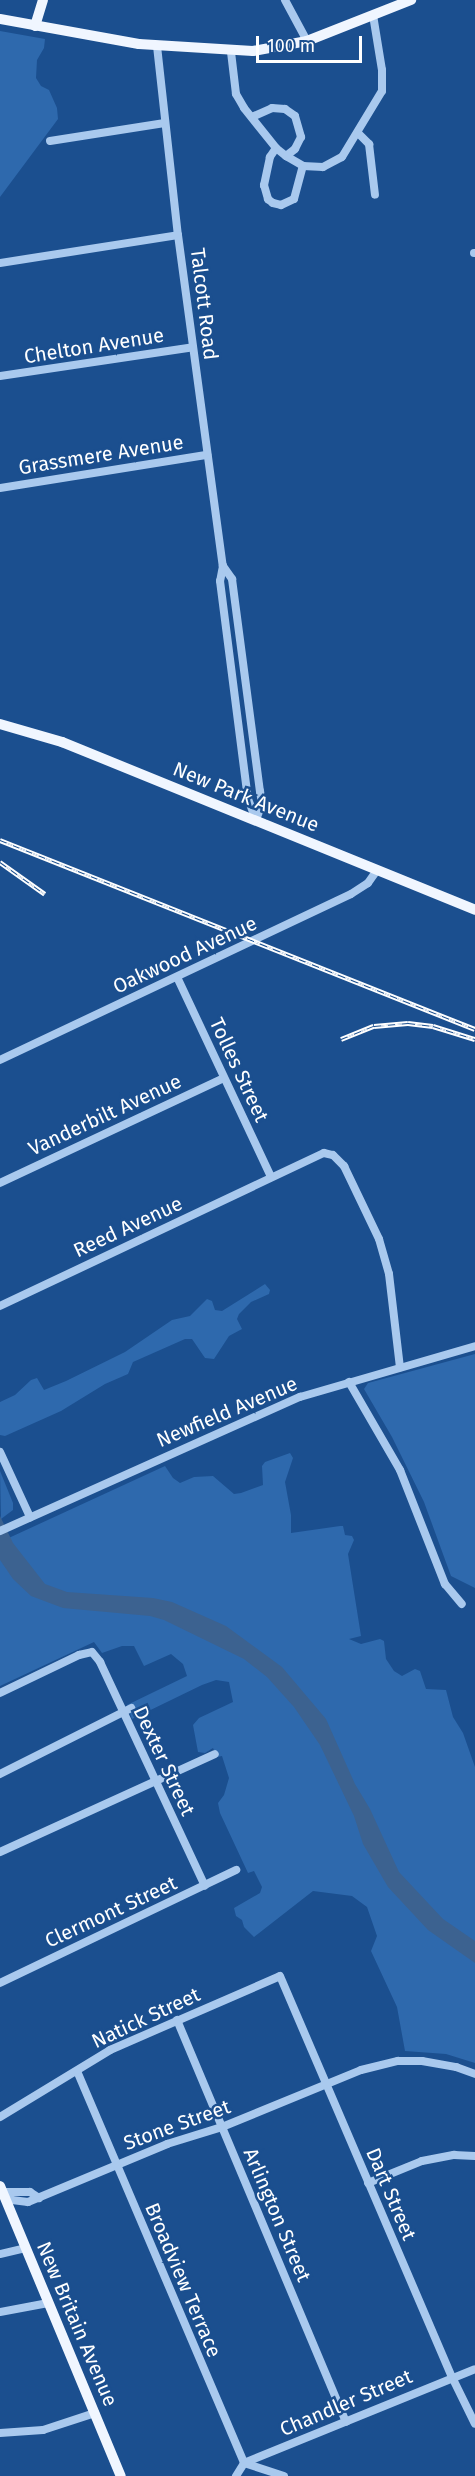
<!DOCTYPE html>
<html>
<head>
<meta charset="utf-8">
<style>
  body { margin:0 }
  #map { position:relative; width:475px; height:2476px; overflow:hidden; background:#1b4f8f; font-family:"Fira Sans",sans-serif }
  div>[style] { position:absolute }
  .green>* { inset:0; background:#2e69ad }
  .water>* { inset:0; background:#3c6290 }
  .minor>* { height:8px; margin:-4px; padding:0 4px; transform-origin:4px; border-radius:4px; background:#a9c9ee }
  .major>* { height:10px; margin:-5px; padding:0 5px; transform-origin:5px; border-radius:5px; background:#f0f6ff }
  .rail>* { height:4.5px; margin-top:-2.25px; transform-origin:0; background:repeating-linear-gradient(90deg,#1b4f8f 0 7px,#fff 0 14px); box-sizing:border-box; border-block:2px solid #fff }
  span { translate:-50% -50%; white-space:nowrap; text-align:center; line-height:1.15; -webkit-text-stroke:5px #1b4f8f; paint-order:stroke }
  .street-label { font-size:20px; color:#fff }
  .scale { position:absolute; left:256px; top:36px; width:106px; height:27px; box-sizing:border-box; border:3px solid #fff; border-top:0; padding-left:8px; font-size:18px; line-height:21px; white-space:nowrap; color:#fff; -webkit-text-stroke:4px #1b4f8f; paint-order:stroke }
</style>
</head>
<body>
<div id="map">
  <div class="green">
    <i style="clip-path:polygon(0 31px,45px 39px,44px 48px,37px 60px,36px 78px,41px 86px,49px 90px,57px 108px,58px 119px,0 197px)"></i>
    <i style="clip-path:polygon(265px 1284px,270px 1290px,269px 1294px,251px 1302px,239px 1314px,237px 1319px,242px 1329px,229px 1336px,214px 1359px,205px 1358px,192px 1339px,185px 1339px,133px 1362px,128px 1374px,105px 1384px,61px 1411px,5px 1436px,0 1435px,0 1402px,15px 1395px,31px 1380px,37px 1378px,44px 1390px,66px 1381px,125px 1352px,172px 1320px,190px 1316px,207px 1299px,212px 1301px,215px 1310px,222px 1311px)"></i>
    <i style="clip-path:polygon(475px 1354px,475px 1588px,451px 1576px,424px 1502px,392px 1437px,364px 1389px,368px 1383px)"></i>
    <i style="clip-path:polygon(290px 1453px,293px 1458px,285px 1482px,291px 1515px,291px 1533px,340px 1526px,343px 1526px,345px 1535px,352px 1536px,354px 1540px,348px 1554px,361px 1636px,349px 1639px,361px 1644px,380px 1639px,384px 1641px,386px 1659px,394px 1671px,402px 1676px,415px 1669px,420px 1671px,426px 1689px,446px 1690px,453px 1717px,463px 1733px,475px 1767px,475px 2063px,446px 2054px,405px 2051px,397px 2007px,371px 1951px,377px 1936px,367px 1907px,352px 1896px,313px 1891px,254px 1937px,244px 1927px,242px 1920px,236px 1916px,234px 1908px,260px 1893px,262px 1887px,254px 1871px,248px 1873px,220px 1813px,218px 1803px,224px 1795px,229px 1778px,222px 1756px,217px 1757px,213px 1748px,205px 1753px,198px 1752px,193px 1725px,199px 1718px,233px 1702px,229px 1682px,216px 1680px,202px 1685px,132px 1719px,127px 1705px,187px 1676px,183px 1664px,171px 1654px,144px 1666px,134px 1646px,122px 1646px,102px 1653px,94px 1642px,0 1686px,0 1542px,165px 1466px,173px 1478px,180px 1483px,194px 1477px,213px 1476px,234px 1494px,241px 1493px,263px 1485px,262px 1466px,265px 1462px)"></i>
    <i style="clip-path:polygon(0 1471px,13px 1503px,13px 1510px,1px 1519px)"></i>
  </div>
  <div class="water">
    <i style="clip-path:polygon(0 1516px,13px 1543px,45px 1584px,67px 1592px,153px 1598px,172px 1602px,226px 1626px,282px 1667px,326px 1719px,355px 1784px,370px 1809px,399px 1872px,443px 1919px,475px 1941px,475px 1963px,428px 1930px,388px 1887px,363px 1844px,354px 1816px,320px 1745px,294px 1707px,267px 1677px,244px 1659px,164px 1620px,150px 1616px,63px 1608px,31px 1596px,13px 1579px,0 1560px)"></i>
  </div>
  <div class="minor">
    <i style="left:285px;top:0;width:47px;rotate:61.8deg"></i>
    <i style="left:157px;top:46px;width:190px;rotate:83.7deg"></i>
    <i style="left:178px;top:235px;width:334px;rotate:82.3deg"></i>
    <i style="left:223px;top:566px;width:15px;rotate:101deg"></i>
    <i style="left:220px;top:581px;width:220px;rotate:82.7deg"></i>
    <i style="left:248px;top:799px;width:22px;rotate:69deg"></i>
    <i style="left:231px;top:52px;width:42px;rotate:83.2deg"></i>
    <i style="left:236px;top:94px;width:16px;rotate:60deg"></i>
    <i style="left:244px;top:108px;width:51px;rotate:51.3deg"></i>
    <i style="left:276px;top:148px;width:13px;rotate:39deg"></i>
    <i style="left:286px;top:156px;width:20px;rotate:30deg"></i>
    <i style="left:303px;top:166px;width:20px;rotate:3deg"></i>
    <i style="left:323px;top:167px;width:21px;rotate:-28deg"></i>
    <i style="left:342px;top:157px;width:77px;rotate:-58.8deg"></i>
    <i style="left:382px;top:91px;width:21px;rotate:-90deg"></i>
    <i style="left:382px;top:70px;width:56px;rotate:-99.3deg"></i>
    <i style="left:252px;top:117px;width:22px;rotate:-24deg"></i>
    <i style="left:272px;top:108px;width:13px;rotate:4deg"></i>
    <i style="left:285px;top:109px;width:12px;rotate:35deg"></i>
    <i style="left:295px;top:116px;width:22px;rotate:74deg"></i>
    <i style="left:301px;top:137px;width:13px;rotate:117deg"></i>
    <i style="left:295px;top:149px;width:11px;rotate:142deg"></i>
    <i style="left:358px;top:133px;width:16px;rotate:45deg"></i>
    <i style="left:369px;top:144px;width:51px;rotate:83.3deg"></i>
    <i style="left:50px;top:141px;width:116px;rotate:-8.9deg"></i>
    <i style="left:276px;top:148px;width:11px;rotate:124deg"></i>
    <i style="left:270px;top:157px;width:29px;rotate:102deg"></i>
    <i style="left:264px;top:185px;width:15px;rotate:74deg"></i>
    <i style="left:268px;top:199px;width:6px;rotate:39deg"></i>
    <i style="left:273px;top:203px;width:8px;rotate:14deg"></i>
    <i style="left:281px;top:205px;width:14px;rotate:-25deg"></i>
    <i style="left:294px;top:199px;width:34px;rotate:-75deg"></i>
    <i style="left:474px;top:253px;width:1px"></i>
    <i style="left:0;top:263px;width:180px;rotate:-8.9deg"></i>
    <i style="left:0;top:376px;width:195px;rotate:-8.5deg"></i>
    <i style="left:0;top:488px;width:210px;rotate:-9.1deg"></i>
    <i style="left:223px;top:566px;width:16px;rotate:55deg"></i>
    <i style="left:232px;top:579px;width:214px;rotate:82.5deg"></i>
    <i style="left:260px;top:791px;width:13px;rotate:81deg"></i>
    <i style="left:262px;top:804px;width:17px;rotate:111deg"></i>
    <i style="left:177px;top:977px;width:221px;rotate:64.8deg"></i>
    <i style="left:0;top:1060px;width:388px;rotate:-25.3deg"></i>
    <i style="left:351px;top:894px;width:20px;rotate:-33deg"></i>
    <i style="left:368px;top:883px;width:16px;rotate:-55deg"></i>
    <i style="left:0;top:1183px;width:247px;rotate:-25.1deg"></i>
    <i style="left:0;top:1306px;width:358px;rotate:-25.3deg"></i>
    <i style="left:324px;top:1153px;width:9px;rotate:13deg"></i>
    <i style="left:333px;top:1155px;width:16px;rotate:45deg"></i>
    <i style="left:344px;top:1166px;width:81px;rotate:64.4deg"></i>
    <i style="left:379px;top:1239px;width:36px;rotate:74deg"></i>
    <i style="left:389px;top:1274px;width:94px;rotate:83.3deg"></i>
    <i style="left:349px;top:1382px;width:102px;rotate:59.9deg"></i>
    <i style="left:400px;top:1470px;width:123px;rotate:68.5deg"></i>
    <i style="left:445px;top:1584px;width:26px;rotate:50deg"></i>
    <i style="left:0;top:1452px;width:72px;rotate:65.2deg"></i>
    <i style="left:0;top:1531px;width:329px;rotate:-24.1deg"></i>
    <i style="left:300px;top:1397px;width:182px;rotate:-16.2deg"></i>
    <i style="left:0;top:1693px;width:88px;rotate:-25.7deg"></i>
    <i style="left:79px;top:1655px;width:13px;rotate:-13deg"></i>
    <i style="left:92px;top:1652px;width:13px;rotate:51deg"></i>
    <i style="left:100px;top:1662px;width:247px;rotate:64.9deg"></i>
    <i style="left:0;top:1774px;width:147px;rotate:-26.7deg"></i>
    <i style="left:0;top:1852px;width:236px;rotate:-24.5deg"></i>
    <i style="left:0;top:1983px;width:262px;rotate:-25.6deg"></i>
    <i style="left:177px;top:2020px;width:436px;rotate:67.2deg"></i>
    <i style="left:77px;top:2071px;width:426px;rotate:66.9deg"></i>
    <i style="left:244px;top:2463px;width:42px;rotate:18deg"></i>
    <i style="left:0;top:2117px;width:129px;rotate:-31.3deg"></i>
    <i style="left:110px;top:2050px;width:185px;rotate:-23.5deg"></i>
    <i style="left:280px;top:1976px;width:436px;rotate:66.8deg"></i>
    <i style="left:452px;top:2377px;width:52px;rotate:63.9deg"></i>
    <i style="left:368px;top:2183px;width:58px;rotate:-22.2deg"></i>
    <i style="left:422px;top:2161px;width:33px;rotate:-11deg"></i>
    <i style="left:454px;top:2155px;width:21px;rotate:3deg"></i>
    <i style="left:2px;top:2192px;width:28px"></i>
    <i style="left:30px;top:2192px;width:11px;rotate:34deg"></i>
    <i style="left:4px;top:2194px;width:10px;rotate:37deg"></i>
    <i style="left:12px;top:2200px;width:16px;rotate:7deg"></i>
    <i style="left:28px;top:2202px;width:151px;rotate:-22.6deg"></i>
    <i style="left:167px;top:2144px;width:58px;rotate:-17.2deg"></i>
    <i style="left:222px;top:2127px;width:150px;rotate:-22.3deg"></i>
    <i style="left:361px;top:2070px;width:38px;rotate:-14deg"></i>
    <i style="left:398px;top:2061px;width:24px"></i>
    <i style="left:422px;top:2061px;width:35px;rotate:10deg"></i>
    <i style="left:456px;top:2067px;width:20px;rotate:20deg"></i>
    <i style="left:0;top:2254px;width:26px;rotate:-13deg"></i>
    <i style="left:0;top:2312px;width:49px;rotate:-10.6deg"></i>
    <i style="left:0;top:2433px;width:43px;rotate:-4deg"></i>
    <i style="left:43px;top:2430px;width:55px;rotate:-18.1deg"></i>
    <i style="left:236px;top:2476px;width:15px;rotate:-58deg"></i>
    <i style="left:244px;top:2463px;width:249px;rotate:-22.1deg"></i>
  </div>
  <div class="major">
    <i style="left:0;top:19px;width:141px;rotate:10.2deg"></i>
    <i style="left:139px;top:44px;width:114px;rotate:3.5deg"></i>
    <i style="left:253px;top:51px;width:55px;rotate:-10.5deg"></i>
    <i style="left:307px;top:41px;width:112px;rotate:-21.5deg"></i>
    <i style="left:35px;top:26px;width:27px;rotate:-73deg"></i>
    <i style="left:0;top:724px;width:65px;rotate:16.2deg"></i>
    <i style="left:62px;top:742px;width:446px;rotate:22.1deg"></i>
    <i style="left:0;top:2186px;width:314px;rotate:67.4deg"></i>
  </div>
  <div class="rail">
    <i style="left:0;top:840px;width:511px;rotate:21.7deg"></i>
    <i style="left:0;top:862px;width:55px;rotate:35.4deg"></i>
    <i style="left:341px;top:1039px;width:35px;rotate:-22deg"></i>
    <i style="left:374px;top:1026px;width:34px;rotate:-5deg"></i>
    <i style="left:408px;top:1023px;width:25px;rotate:7deg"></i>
    <i style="left:433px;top:1026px;width:44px;rotate:17.2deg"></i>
  </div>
  <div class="street-label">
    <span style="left:204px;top:304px;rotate:83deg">Talcott Road</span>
    <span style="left:94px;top:346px;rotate:-9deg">Chelton Avenue</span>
    <span style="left:101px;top:455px;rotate:-9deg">Grassmere Avenue</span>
    <span style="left:246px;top:797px;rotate:22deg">New Park Avenue</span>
    <span style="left:185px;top:955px;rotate:-25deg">Oakwood Avenue</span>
    <span style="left:239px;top:1070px;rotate:65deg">Tolles Street</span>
    <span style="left:105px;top:1115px;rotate:-25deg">Vanderbilt Avenue</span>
    <span style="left:128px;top:1227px;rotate:-25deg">Reed Avenue</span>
    <span style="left:227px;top:1412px;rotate:-23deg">Newfield Avenue</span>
    <span style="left:164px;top:1761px;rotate:65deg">Dexter Street</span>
    <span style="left:111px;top:1912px;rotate:-25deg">Clermont Street</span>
    <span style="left:146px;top:2018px;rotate:-25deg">Natick Street</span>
    <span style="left:177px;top:2125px;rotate:-20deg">Stone Street</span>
    <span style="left:391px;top:2194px;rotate:67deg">Dart Street</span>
    <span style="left:277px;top:2215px;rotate:67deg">Arlington Street</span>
    <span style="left:183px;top:2280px;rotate:67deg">Broadview Terrace</span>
    <span style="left:77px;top:2324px;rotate:67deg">New Britain Avenue</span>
    <span style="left:346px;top:2403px;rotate:-23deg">Chandler Street</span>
  </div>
  <div class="scale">100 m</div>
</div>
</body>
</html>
